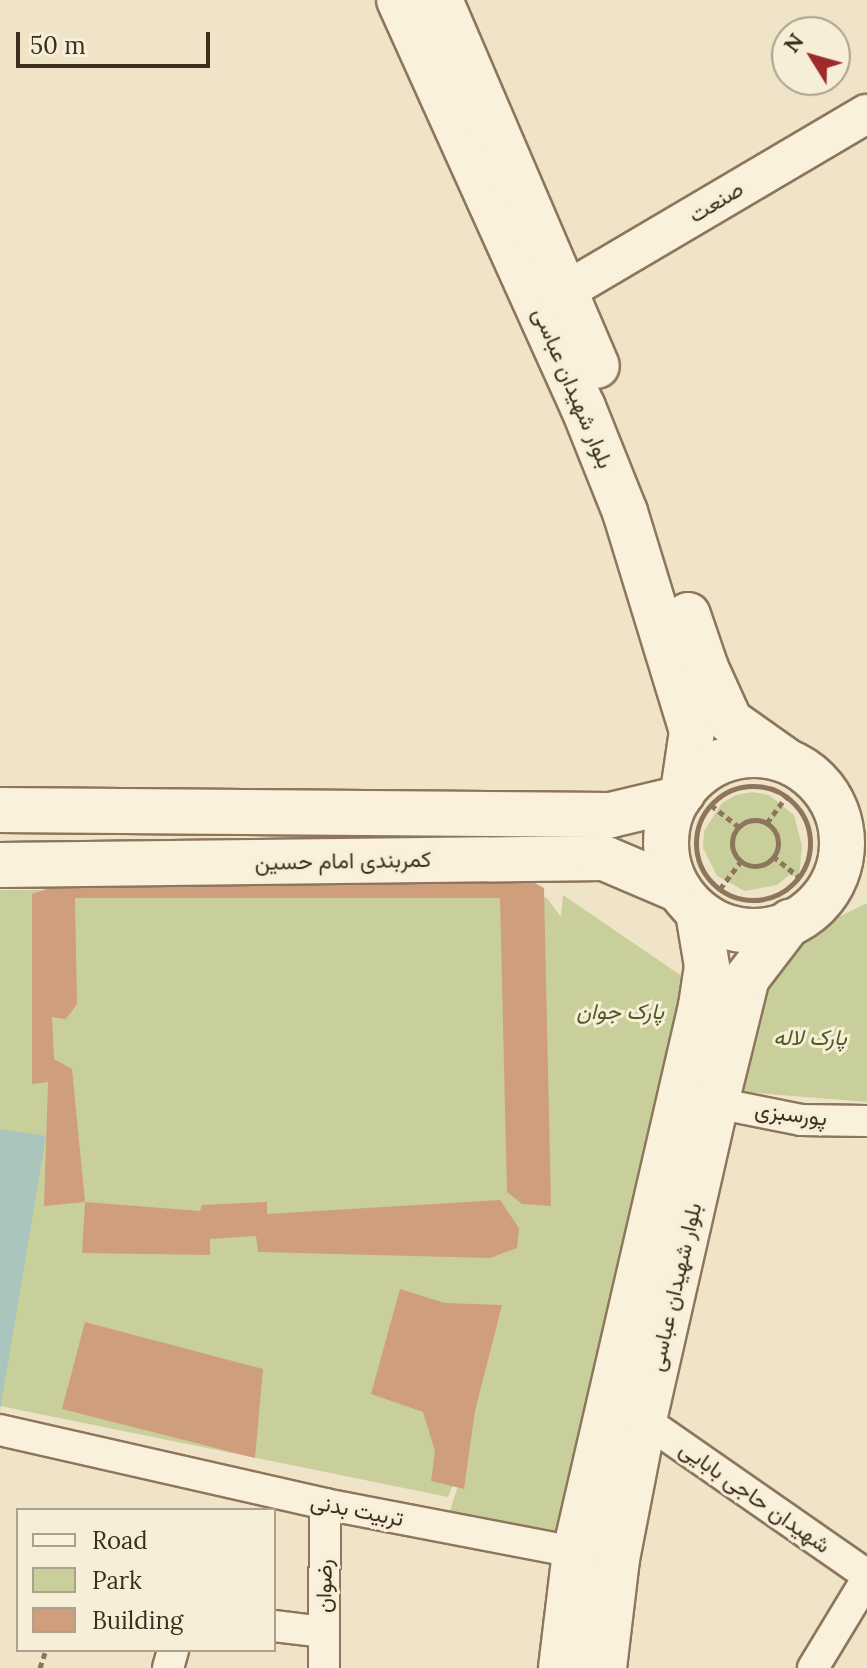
<!DOCTYPE html>
<html>
<head>
<meta charset="utf-8">
<style>
  body { margin:0 }
  #map { position:relative; width:867px; height:1668px; overflow:hidden; background:#f0e4c8; font-family:Lora,Vazirmatn,serif }
  div>[style] { position:absolute }
  .green>* { inset:0; background:#c9cf9b }
  .water>* { inset:0; background:#a9c4bc }
  .building>* { inset:0; background:#cf9f7d }
  .path>* { height:5px; margin-top:-2.5px; transform-origin:0; background:repeating-linear-gradient(90deg,#8d765c 0 6px,transparent 0 10px) }
  .path>.ring { margin:-2.5px; padding:0; box-sizing:content-box; background:none; border:5px solid #8d765c; border-radius:50% }
  .roads { filter:drop-shadow(2px 0 #8d765c) drop-shadow(-2px 0 #8d765c) drop-shadow(0 2px #8d765c) drop-shadow(0 -2px #8d765c) }
  .minor>* { height:30px; margin:-15px; padding:0 15px; transform-origin:15px; border-radius:15px; background:#faf1dc }
  .tertiary>* { height:38px; margin:-19px; padding:0 19px; transform-origin:19px; border-radius:19px; background:#faf1dc }
  .secondary>* { height:44px; margin:-22px; padding:0 22px; transform-origin:22px; border-radius:22px; background:#faf1dc }
  .secondary>.ring { margin:-22px; padding:0; box-sizing:content-box; background:none; border:44px solid #faf1dc; border-radius:50% }
  span { translate:-50% -50%; white-space:nowrap; text-align:center; line-height:1.15; -webkit-text-stroke:6px #f7eed8; paint-order:stroke }
  .street-label { font-size:22px; color:#3d2e20 }
  .park-label { font-size:22px; color:#4d5a26; font-style:italic }
  .legend { position:absolute; left:16px; top:1508px; width:260px; height:144px; box-sizing:border-box; background:#f7eed8; border:2px solid #ada18e; margin:0; padding:10px 14px; list-style:none; font-size:24px; color:#3d2e20 }
  .legend li { display:flex; align-items:center; gap:16px; height:40px }
  .legend b { width:40px; border:2px solid #ada18e }
  .north { position:absolute; left:771px; top:16px; width:80px; height:80px; box-sizing:border-box; background:#f7eed8; border:2px solid #ada18e; border-radius:50%; rotate:307deg; font-size:22px; font-weight:700; line-height:32px; text-align:center; color:#3d2e20 }
  .north::after { content:''; display:block; margin:auto; width:28px; height:36px; background:#9e2a2b; clip-path:polygon(50% 0,100% 100%,50% 72%,0 100%) }
  .scale { position:absolute; left:16px; top:32px; width:194px; height:36px; box-sizing:border-box; border:4px solid #3d2e20; border-top:0; padding-left:10px; font-size:24px; line-height:28px; white-space:nowrap; color:#3d2e20; -webkit-text-stroke:6px #f7eed8; paint-order:stroke }
</style>
</head>
<body>
<div id="map">
  <div class="green">
    <i style="clip-path:polygon(752px 792px,769px 795px,794px 815px,802px 846px,799px 877px,789px 875px,777px 885px,745px 891px,717px 876px,703px 848px,704px 831px,722px 803px,736px 795px)"></i>
    <i style="clip-path:polygon(515px 889px,547px 898px,561px 917px,563px 895px,695px 985px,564px 1533px,450px 1511px,471px 1444px,448px 1497px,0 1406px,0 890px)"></i>
    <i style="clip-path:polygon(867px 903px,867px 1102px,743px 1092px,759px 991px,802px 935px)"></i>
  </div>
  <div class="water">
    <i style="clip-path:polygon(0 1129px,46px 1136px,0 1410px)"></i>
  </div>
  <div class="building">
    <i style="clip-path:polygon(522px 876px,544px 888px,551px 1206px,522px 1204px,507px 1192px,500px 898px,75px 898px,77px 1004px,66px 1019px,52px 1017px,54px 1059px,72px 1069px,85px 1202px,200px 1211px,202px 1205px,267px 1202px,267px 1214px,500px 1200px,519px 1228px,517px 1248px,490px 1258px,258px 1252px,256px 1236px,210px 1239px,210px 1255px,82px 1253px,85px 1202px,44px 1206px,48px 1082px,32px 1084px,32px 894px,55px 886px)"></i>
    <i style="clip-path:polygon(400px 1289px,445px 1303px,502px 1305px,475px 1411px,464px 1489px,431px 1481px,435px 1451px,423px 1412px,371px 1394px)"></i>
    <i style="clip-path:polygon(85px 1322px,263px 1369px,255px 1458px,62px 1409px)"></i>
  </div>
  <div class="path">
    <i class="ring" style="left:696px;top:786px;width:109px;height:109px"></i>
    <i style="left:711px;top:805px;width:36px;rotate:38deg"></i>
    <i class="ring" style="left:732px;top:820px;width:41px;height:41px"></i>
    <i style="left:767px;top:823px;width:32px;rotate:-54deg"></i>
    <i style="left:773px;top:856px;width:33px;rotate:39deg"></i>
    <i style="left:720px;top:889px;width:35px;rotate:-53deg"></i>
    <i style="left:40px;top:1668px;width:19px;rotate:-72deg"></i>
  </div>
  <div class="roads">
    <div class="minor">
      <i style="left:716px;top:1103px;width:87px;rotate:11.3deg"></i>
      <i style="left:801px;top:1120px;width:66px;rotate:0.9deg"></i>
      <i style="left:644px;top:1420px;width:272px;rotate:34.8deg"></i>
      <i style="left:0;top:1430px;width:333px;rotate:12.8deg"></i>
      <i style="left:325px;top:1504px;width:255px;rotate:10.9deg"></i>
      <i style="left:274px;top:1626px;width:49px;rotate:7deg"></i>
      <i style="left:168px;top:1668px;width:19px;rotate:-74deg"></i>
      <i style="left:324px;top:1668px;width:164px;rotate:-89.7deg"></i>
      <i style="left:813px;top:1668px;width:104px;rotate:-58.8deg"></i>
    </div>
    <div class="tertiary">
      <i style="left:566px;top:291px;width:349px;rotate:-30.5deg"></i>
    </div>
    <div class="secondary">
      <i style="left:399px;top:0;width:447px;rotate:65.7deg"></i>
      <i style="left:583px;top:407px;width:113px;rotate:68.2deg"></i>
      <i style="left:625px;top:512px;width:229px;rotate:73deg"></i>
      <i style="left:692px;top:731px;width:62px;rotate:98.4deg"></i>
      <i style="left:440px;top:0;width:398px;rotate:66.8deg"></i>
      <i style="left:688px;top:615px;width:56px;rotate:71.2deg"></i>
      <i style="left:706px;top:668px;width:58px;rotate:65.6deg"></i>
      <i style="left:730px;top:721px;width:67px;rotate:35.3deg"></i>
      <i class="ring" style="left:666px;top:755px;width:132px;height:132px"></i>
      <i style="left:0;top:810px;width:611px;rotate:0.47deg"></i>
      <i style="left:611px;top:815px;width:69px;rotate:-13.4deg"></i>
      <i style="left:0;top:865px;width:604px;rotate:-0.66deg"></i>
      <i style="left:604px;top:858px;width:82px;rotate:23.1deg"></i>
      <i style="left:561px;top:1668px;width:117px;rotate:-83.1deg"></i>
      <i style="left:575px;top:1552px;width:560px;rotate:-77.01deg"></i>
      <i style="left:701px;top:1006px;width:40px;rotate:-81.5deg"></i>
      <i style="left:707px;top:966px;width:55px;rotate:-99.5deg"></i>
      <i style="left:604px;top:1668px;width:110px;rotate:-83.2deg"></i>
      <i style="left:617px;top:1559px;width:142px;rotate:-79deg"></i>
      <i style="left:644px;top:1420px;width:325px;rotate:-77.2deg"></i>
      <i style="left:716px;top:1103px;width:129px;rotate:-76.1deg"></i>
      <i style="left:747px;top:978px;width:71px;rotate:-52.5deg"></i>
    </div>
  </div>
  <div class="street-label">
    <span style="left:716px;top:202px;rotate:-31deg">صنعت</span>
    <span style="left:573px;top:388px;rotate:67deg">بلوار شهیدان عباسی</span>
    <span style="left:343px;top:861px;rotate:-1deg">کمربندی امام حسین</span>
    <span style="left:791px;top:1114px;rotate:7deg">پورسبزی</span>
    <span style="left:675px;top:1287px;rotate:-77deg">بلوار شهیدان عباسی</span>
    <span style="left:755px;top:1497px;rotate:35deg">شهیدان حاجی بابایی</span>
    <span style="left:357px;top:1510px;rotate:11deg">تربیت بدنی</span>
    <span style="left:324px;top:1586px;rotate:-89deg">رضوان</span>
  </div>
  <div class="park-label">
    <span style="left:620px;top:1012px">پارک جوان</span>
    <span style="left:810px;top:1038px">پارک لاله</span>
  </div>
  <ul class="legend">
  <li><b style="height:10px;background:#faf1dc"></b>Road</li>
  <li><b style="height:22px;background:#c9cf9b"></b>Park</li>
  <li><b style="height:22px;background:#cf9f7d"></b>Building</li>
  </ul>
  <div class="north">N</div>
  <div class="scale">50 m</div>
</div>
</body>
</html>
